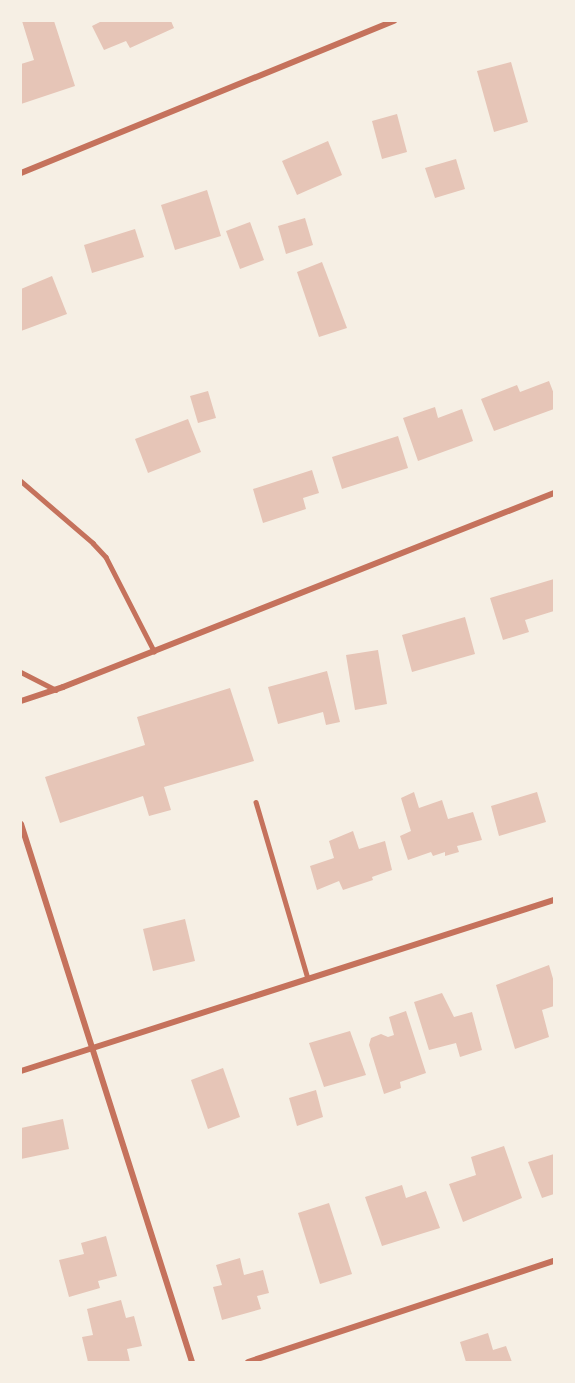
<!DOCTYPE html>
<html>
<head>
<meta charset="utf-8">
<style>
  body { margin:0 }
  #map { position:relative; width:575px; height:1383px; overflow:hidden; background:#f6efe4; font-family:Lora,serif }
  div>[style] { position:absolute }
  .building>* { inset:0; background:#e6c5b7 }
  .service>* { height:4.5px; margin:-2.25px; padding:0 2.25px; transform-origin:2.25px; border-radius:2.25px; background:#c5725c }
  .minor>* { height:6px; margin:-3px; padding:0 3px; transform-origin:3px; border-radius:3px; background:#c5725c }
  span { translate:-50% -50%; white-space:nowrap; text-align:center; line-height:1.15; -webkit-text-stroke:4.5px #f6efe4; paint-order:stroke }
  .frame { position:absolute; inset:0; border:22px solid #f6efe4; pointer-events:none }
</style>
</head>
<body>
<div id="map">
  <div class="building">
    <i style="clip-path:polygon(22px 21px,54px 21px,75px 86px,21px 104px,21px 64px,34px 60px)"></i>
    <i style="clip-path:polygon(102px 21px,171px 21px,174px 28px,130px 48px,126px 41px,104px 50px,92px 26px)"></i>
    <i style="clip-path:polygon(511px 62px,528px 122px,494px 132px,477px 71px)"></i>
    <i style="clip-path:polygon(397px 114px,407px 152px,382px 159px,372px 121px)"></i>
    <i style="clip-path:polygon(328px 141px,342px 175px,297px 195px,282px 161px)"></i>
    <i style="clip-path:polygon(456px 159px,465px 189px,435px 198px,425px 168px)"></i>
    <i style="clip-path:polygon(207px 190px,221px 236px,175px 250px,161px 205px)"></i>
    <i style="clip-path:polygon(305px 218px,313px 245px,286px 254px,278px 226px)"></i>
    <i style="clip-path:polygon(250px 222px,264px 260px,240px 269px,226px 231px)"></i>
    <i style="clip-path:polygon(135px 229px,144px 257px,92px 273px,84px 245px)"></i>
    <i style="clip-path:polygon(322px 262px,347px 328px,319px 337px,297px 272px)"></i>
    <i style="clip-path:polygon(52px 276px,67px 314px,21px 331px,21px 289px)"></i>
    <i style="clip-path:polygon(549px 381px,554px 394px,554px 409px,494px 431px,481px 399px,517px 385px,520px 392px)"></i>
    <i style="clip-path:polygon(208px 391px,216px 418px,198px 423px,190px 396px)"></i>
    <i style="clip-path:polygon(435px 407px,438px 418px,462px 409px,473px 441px,418px 461px,403px 418px)"></i>
    <i style="clip-path:polygon(188px 419px,201px 452px,148px 473px,135px 439px)"></i>
    <i style="clip-path:polygon(398px 436px,408px 468px,342px 489px,332px 457px)"></i>
    <i style="clip-path:polygon(312px 470px,319px 493px,303px 498px,306px 509px,263px 523px,253px 489px)"></i>
    <i style="clip-path:polygon(554px 579px,554px 611px,525px 620px,529px 632px,503px 640px,490px 598px)"></i>
    <i style="clip-path:polygon(465px 617px,475px 654px,412px 672px,402px 635px)"></i>
    <i style="clip-path:polygon(378px 650px,387px 704px,355px 710px,346px 655px)"></i>
    <i style="clip-path:polygon(327px 671px,340px 722px,326px 725px,323px 712px,278px 724px,268px 687px)"></i>
    <i style="clip-path:polygon(230px 688px,254px 761px,164px 787px,171px 810px,149px 816px,143px 796px,60px 823px,45px 777px,145px 745px,137px 717px)"></i>
    <i style="clip-path:polygon(414px 792px,419px 808px,442px 800px,448px 819px,473px 812px,482px 840px,457px 846px,459px 852px,445px 856px,445px 852px,433px 856px,431px 852px,408px 860px,400px 836px,411px 831px,401px 798px)"></i>
    <i style="clip-path:polygon(537px 792px,546px 822px,499px 836px,491px 806px)"></i>
    <i style="clip-path:polygon(353px 831px,359px 849px,385px 841px,392px 870px,372px 877px,373px 880px,343px 890px,339px 881px,317px 890px,310px 866px,334px 858px,329px 841px)"></i>
    <i style="clip-path:polygon(185px 919px,195px 961px,153px 971px,143px 929px)"></i>
    <i style="clip-path:polygon(549px 965px,554px 982px,554px 1006px,542px 1010px,549px 1037px,515px 1049px,496px 985px)"></i>
    <i style="clip-path:polygon(442px 993px,454px 1017px,472px 1012px,482px 1050px,460px 1057px,456px 1043px,429px 1050px,414px 1002px)"></i>
    <i style="clip-path:polygon(406px 1011px,426px 1073px,400px 1082px,401px 1088px,384px 1094px,369px 1045px,371px 1038px,381px 1034px,388px 1037px,394px 1035px,389px 1017px)"></i>
    <i style="clip-path:polygon(350px 1031px,366px 1075px,324px 1087px,309px 1043px)"></i>
    <i style="clip-path:polygon(223px 1068px,240px 1117px,208px 1129px,191px 1080px)"></i>
    <i style="clip-path:polygon(316px 1090px,323px 1117px,297px 1126px,289px 1098px)"></i>
    <i style="clip-path:polygon(63px 1119px,69px 1149px,21px 1159px,21px 1128px)"></i>
    <i style="clip-path:polygon(504px 1146px,522px 1198px,463px 1222px,449px 1184px,476px 1175px,471px 1157px)"></i>
    <i style="clip-path:polygon(554px 1154px,554px 1194px,542px 1198px,528px 1162px)"></i>
    <i style="clip-path:polygon(402px 1185px,406px 1198px,426px 1191px,440px 1228px,382px 1246px,365px 1197px)"></i>
    <i style="clip-path:polygon(329px 1203px,352px 1274px,320px 1284px,298px 1213px)"></i>
    <i style="clip-path:polygon(106px 1236px,117px 1276px,98px 1281px,100px 1288px,69px 1297px,59px 1260px,84px 1254px,81px 1243px)"></i>
    <i style="clip-path:polygon(240px 1258px,244px 1275px,263px 1270px,269px 1293px,257px 1296px,261px 1309px,222px 1320px,213px 1287px,222px 1285px,216px 1265px)"></i>
    <i style="clip-path:polygon(121px 1300px,126px 1318px,134px 1316px,142px 1346px,127px 1349px,130px 1362px,88px 1362px,82px 1337px,93px 1335px,87px 1309px)"></i>
    <i style="clip-path:polygon(488px 1333px,493px 1350px,506px 1346px,512px 1362px,466px 1362px,460px 1342px)"></i>
  </div>
  <div class="service">
    <i style="left:21px;top:481px;width:95px;rotate:40.7deg"></i>
    <i style="left:93px;top:543px;width:19px;rotate:47deg"></i>
    <i style="left:106px;top:557px;width:106px;rotate:62.9deg"></i>
    <i style="left:21px;top:672px;width:39px;rotate:27deg"></i>
    <i style="left:256px;top:802px;width:184px;rotate:73.6deg"></i>
  </div>
  <div class="minor">
    <i style="left:21px;top:173px;width:403px;rotate:-22.2deg"></i>
    <i style="left:21px;top:701px;width:44px;rotate:-18.4deg"></i>
    <i style="left:63px;top:687px;width:528px;rotate:-21.56deg"></i>
    <i style="left:21px;top:824px;width:565px;rotate:72.37deg"></i>
    <i style="left:21px;top:1071px;width:560px;rotate:-17.79deg"></i>
    <i style="left:248px;top:1362px;width:322px;rotate:-18.3deg"></i>
  </div>
  <div class="frame"></div>
</div>
</body>
</html>
